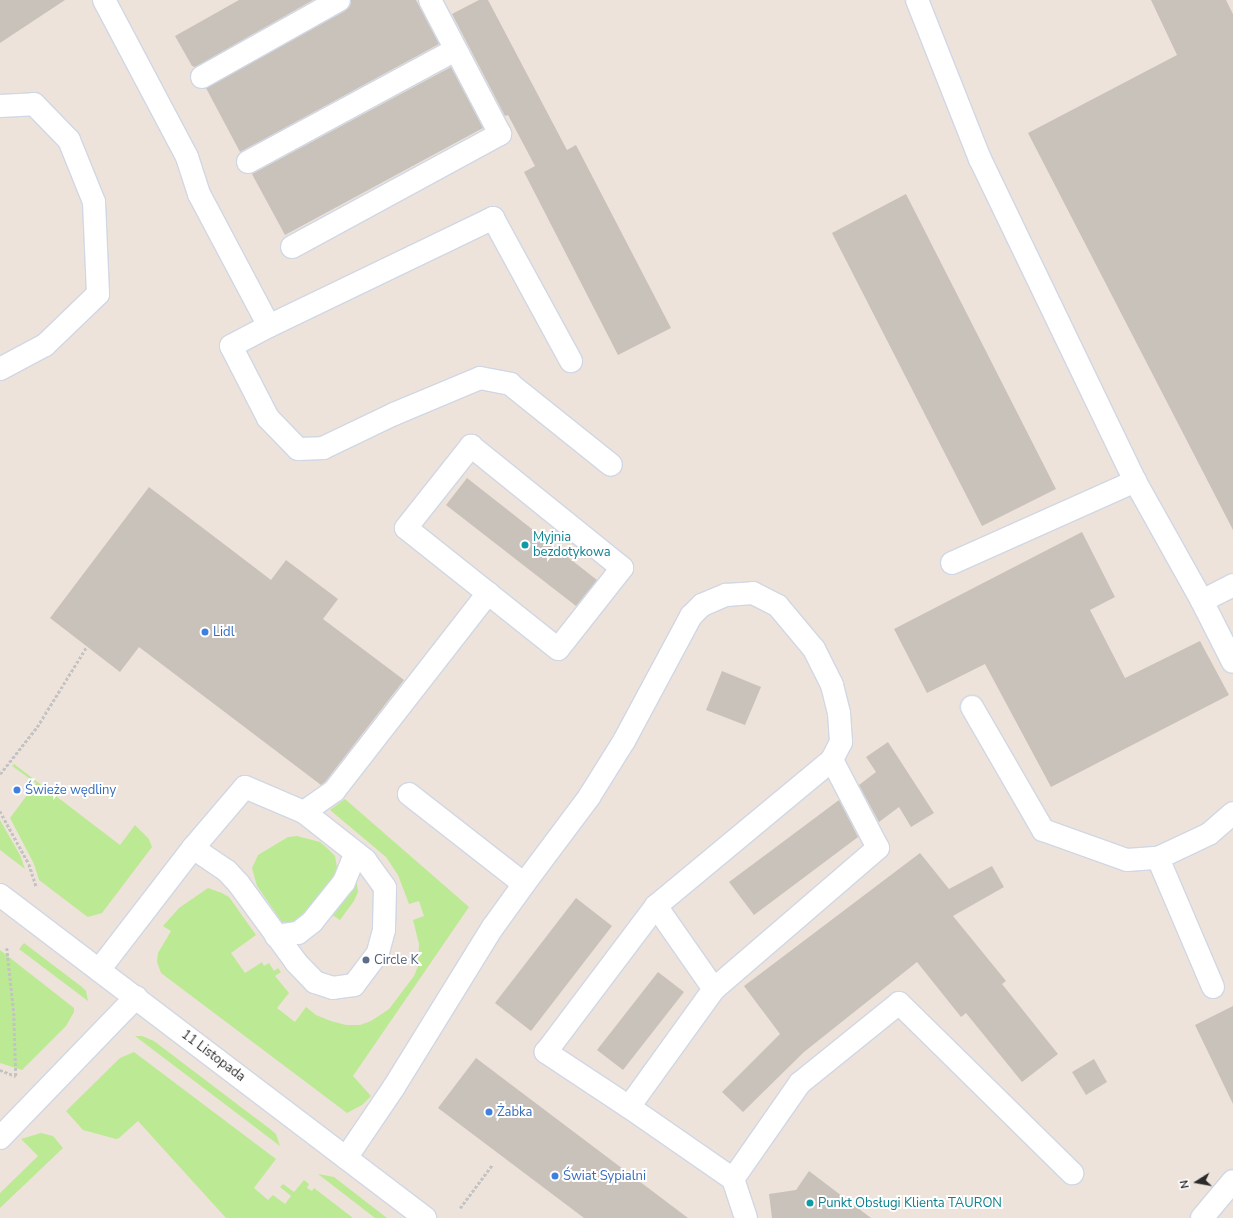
<!DOCTYPE html>
<html>
<head>
<meta charset="utf-8">
<style>
  body { margin:0 }
  #map { position:relative; width:1233px; height:1218px; overflow:hidden; background:#eee3db; font-family:"Nunito Sans",sans-serif }
  div>[style] { position:absolute }
  .green>* { inset:0; background:#bce993 }
  .building>* { inset:0; background:#c8c2ba }
  .path>* { height:2.5px; margin-top:-1.25px; transform-origin:0; background:repeating-linear-gradient(90deg,#c3c3c3 0 3px,transparent 0 5px) }
  .roads { filter:drop-shadow(1px 0 #d0d7e4) drop-shadow(-1px 0 #d0d7e4) drop-shadow(0 1px #d0d7e4) drop-shadow(0 -1px #d0d7e4) }
  .minor>* { height:22px; margin:-11px; padding:0 11px; transform-origin:11px; border-radius:11px; background:#fff }
  .dots>* { width:11px; height:11px; translate:-50% -50%; box-sizing:border-box; border:2px solid #fff; border-radius:50% }
  span { translate:-50% -50%; white-space:nowrap; text-align:center; line-height:1.15; -webkit-text-stroke:4px #fff; paint-order:stroke }
  .culture-label { font-size:13px; color:#0d838f }
  .left { translate:0 -50%; text-align:left }
  .shop-label { font-size:13px; color:#366cbe }
  .service-label { font-size:13px; color:#4e5e75 }
  .street-label { font-size:13px; color:#2a2a2a }
  .north { position:absolute; left:1177px; top:1162px; width:40px; height:40px; -webkit-text-stroke:3px #fff; paint-order:stroke; rotate:259deg; font-size:11px; font-weight:700; line-height:16px; text-align:center; color:#2a2a2a }
  .north::after { content:''; display:block; margin:auto; width:14px; height:18px; background:#2a2a2a; clip-path:polygon(50% 0,100% 100%,50% 72%,0 100%) }
</style>
</head>
<body>
<div id="map">
  <div class="green">
    <i style="clip-path:polygon(14px 764px,120px 845px,135px 825px,149px 839px,152px 847px,102px 913px,88px 917px,85px 915px,39px 880px,34px 864px,10px 818px,36px 783px,12px 766px)"></i>
    <i style="clip-path:polygon(345px 799px,469px 907px,353px 1076px,371px 1096px,362px 1105px,347px 1113px,161px 973px,157px 962px,158px 953px,171px 931px,163px 926px,179px 908px,208px 888px,222px 893px,229px 897px,256px 935px,231px 953px,245px 973px,262px 962px,264px 966px,269px 963px,274px 971px,278px 968px,281px 972px,275px 976px,289px 993px,277px 1008px,295px 1022px,306px 1007px,316px 1015px,331px 1021px,346px 1025px,360px 1025px,371px 1021px,389px 1009px,414px 976px,418px 966px,419px 944px,413px 920px,424px 916px,419px 901px,409px 904px,398px 875px,386px 857px,330px 810px)"></i>
    <i style="clip-path:polygon(0 820px,20px 855px,25px 869px,0 850px)"></i>
    <i style="clip-path:polygon(297px 836px,320px 842px,328px 849px,335px 856px,338px 873px,303px 918px,295px 922px,282px 922px,257px 886px,252px 868px,258px 855px,288px 837px)"></i>
    <i style="clip-path:polygon(356px 878px,358px 892px,354px 901px,340px 920px,329px 913px)"></i>
    <i style="clip-path:polygon(24px 943px,82px 987px,86px 991px,88px 1001px,19px 949px)"></i>
    <i style="clip-path:polygon(0 950px,74px 1008px,74px 1012px,66px 1026px,22px 1070px,0 1063px)"></i>
    <i style="clip-path:polygon(135px 1036px,142px 1036px,154px 1041px,270px 1129px,276px 1134px,280px 1146px)"></i>
    <i style="clip-path:polygon(134px 1052px,276px 1159px,254px 1188px,268px 1200px,273px 1195px,285px 1204px,291px 1196px,280px 1187px,283px 1184px,294px 1192px,304px 1180px,309px 1184px,307px 1188px,312px 1191px,314px 1188px,353px 1218px,226px 1218px,138px 1121px,119px 1138px,116px 1139px,83px 1130px,66px 1111px,120px 1058px)"></i>
    <i style="clip-path:polygon(41px 1133px,53px 1136px,63px 1148px,0 1208px,0 1193px,38px 1156px,21px 1139px)"></i>
    <i style="clip-path:polygon(318px 1174px,334px 1177px,387px 1218px,375px 1218px)"></i>
  </div>
  <div class="building">
    <i style="clip-path:polygon(0 0,65px 0,0 43px)"></i>
    <i style="clip-path:polygon(239px 0,313px 0,195px 67px,192px 66px,175px 36px)"></i>
    <i style="clip-path:polygon(351px 0,416px 0,439px 44px,240px 152px,206px 88px,345px 11px,350px 6px)"></i>
    <i style="clip-path:polygon(479px 0,488px 0,567px 150px,576px 145px,671px 328px,618px 355px,524px 172px,535px 166px,508px 115px,505px 116px,452px 14px)"></i>
    <i style="clip-path:polygon(1151px 0,1226px 0,1233px 14px,1233px 530px,1028px 133px,1177px 55px)"></i>
    <i style="clip-path:polygon(451px 67px,483px 128px,285px 235px,252px 174px)"></i>
    <i style="clip-path:polygon(906px 194px,1056px 489px,982px 526px,832px 233px)"></i>
    <i style="clip-path:polygon(467px 478px,597px 580px,576px 606px,446px 505px)"></i>
    <i style="clip-path:polygon(149px 487px,271px 580px,286px 560px,338px 599px,323px 619px,404px 680px,325px 782px,321px 785px,139px 647px,120px 672px,50px 618px)"></i>
    <i style="clip-path:polygon(1082px 532px,1115px 597px,1090px 610px,1125px 678px,1200px 641px,1229px 695px,1051px 787px,985px 664px,927px 693px,894px 629px)"></i>
    <i style="clip-path:polygon(722px 671px,761px 687px,745px 725px,706px 710px)"></i>
    <i style="clip-path:polygon(888px 742px,934px 813px,911px 827px,899px 807px,879px 822px,859px 785px,876px 772px,866px 757px)"></i>
    <i style="clip-path:polygon(839px 800px,858px 837px,754px 915px,729px 882px)"></i>
    <i style="clip-path:polygon(920px 853px,949px 889px,992px 866px,1004px 887px,953px 916px,1006px 981px,1002px 984px,1058px 1054px,1022px 1082px,966px 1013px,961px 1017px,917px 962px,804px 1052px,743px 1112px,722px 1092px,780px 1034px,744px 986px)"></i>
    <i style="clip-path:polygon(576px 898px,612px 926px,531px 1031px,495px 1003px)"></i>
    <i style="clip-path:polygon(658px 972px,684px 992px,623px 1070px,597px 1050px)"></i>
    <i style="clip-path:polygon(1233px 1006px,1233px 1104px,1195px 1025px)"></i>
    <i style="clip-path:polygon(476px 1058px,688px 1218px,584px 1218px,438px 1108px)"></i>
    <i style="clip-path:polygon(1094px 1059px,1107px 1082px,1086px 1095px,1072px 1072px)"></i>
    <i style="clip-path:polygon(809px 1171px,871px 1218px,772px 1218px,769px 1194px,796px 1190px)"></i>
  </div>
  <div class="path">
    <i style="left:0;top:774px;width:60px;rotate:-51.8deg"></i>
    <i style="left:37px;top:727px;width:95px;rotate:-58.3deg"></i>
    <i style="left:0;top:811px;width:60px;rotate:61.3deg"></i>
    <i style="left:29px;top:864px;width:23px;rotate:72deg"></i>
    <i style="left:7px;top:948px;width:65px;rotate:83.9deg"></i>
    <i style="left:14px;top:1013px;width:63px;rotate:88.2deg"></i>
    <i style="left:0;top:1070px;width:17px;rotate:21deg"></i>
    <i style="left:460px;top:1208px;width:54px;rotate:-53.3deg"></i>
  </div>
  <div class="roads">
    <div class="minor">
      <i style="left:104px;top:0;width:178px;rotate:62.1deg"></i>
      <i style="left:187px;top:157px;width:39px;rotate:72deg"></i>
      <i style="left:199px;top:194px;width:149px;rotate:62.1deg"></i>
      <i style="left:269px;top:326px;width:249px;rotate:-25.7deg"></i>
      <i style="left:493px;top:218px;width:163px;rotate:61.4deg"></i>
      <i style="left:917px;top:0;width:171px;rotate:68.4deg"></i>
      <i style="left:980px;top:159px;width:357px;rotate:64.3deg"></i>
      <i style="left:1135px;top:481px;width:137px;rotate:60.8deg"></i>
      <i style="left:1202px;top:601px;width:35px;rotate:-27deg"></i>
      <i style="left:202px;top:77px;width:157px;rotate:-29.3deg"></i>
      <i style="left:0;top:106px;width:34px;rotate:-3deg"></i>
      <i style="left:34px;top:104px;width:50px;rotate:45.8deg"></i>
      <i style="left:69px;top:140px;width:67px;rotate:68deg"></i>
      <i style="left:94px;top:202px;width:92px;rotate:87.5deg"></i>
      <i style="left:98px;top:294px;width:74px;rotate:136.1deg"></i>
      <i style="left:45px;top:345px;width:51px;rotate:151.9deg"></i>
      <i style="left:248px;top:162px;width:235px;rotate:-28.4deg"></i>
      <i style="left:292px;top:247px;width:237px;rotate:-28.5deg"></i>
      <i style="left:500px;top:134px;width:151px;rotate:-117.6deg"></i>
      <i style="left:269px;top:326px;width:43px;rotate:152.2deg"></i>
      <i style="left:231px;top:346px;width:81px;rotate:62.8deg"></i>
      <i style="left:268px;top:418px;width:43px;rotate:45.9deg"></i>
      <i style="left:298px;top:449px;width:25px;rotate:-2deg"></i>
      <i style="left:323px;top:448px;width:79px;rotate:-25.6deg"></i>
      <i style="left:394px;top:414px;width:93px;rotate:-22.7deg"></i>
      <i style="left:480px;top:378px;width:31px;rotate:11deg"></i>
      <i style="left:510px;top:384px;width:129px;rotate:38.7deg"></i>
      <i style="left:471px;top:446px;width:194px;rotate:38.9deg"></i>
      <i style="left:622px;top:568px;width:103px;rotate:128.3deg"></i>
      <i style="left:558px;top:649px;width:194px;rotate:-141.5deg"></i>
      <i style="left:406px;top:528px;width:105px;rotate:-51.6deg"></i>
      <i style="left:952px;top:563px;width:201px;rotate:-24.1deg"></i>
      <i style="left:1202px;top:601px;width:68px;rotate:63.1deg"></i>
      <i style="left:972px;top:707px;width:142px;rotate:60deg"></i>
      <i style="left:1043px;top:830px;width:89px;rotate:19.7deg"></i>
      <i style="left:1127px;top:860px;width:31px;rotate:-4deg"></i>
      <i style="left:304px;top:812px;width:37px;rotate:-35deg"></i>
      <i style="left:334px;top:791px;width:251px;rotate:-52.1deg"></i>
      <i style="left:524px;top:884px;width:109px;rotate:-53.2deg"></i>
      <i style="left:589px;top:797px;width:66px;rotate:-58deg"></i>
      <i style="left:624px;top:741px;width:142px;rotate:-61.8deg"></i>
      <i style="left:691px;top:616px;width:16px;rotate:-45deg"></i>
      <i style="left:702px;top:605px;width:26px;rotate:-23deg"></i>
      <i style="left:726px;top:595px;width:27px;rotate:-4deg"></i>
      <i style="left:753px;top:593px;width:28px;rotate:27deg"></i>
      <i style="left:778px;top:606px;width:56px;rotate:50.1deg"></i>
      <i style="left:814px;top:649px;width:40px;rotate:63.4deg"></i>
      <i style="left:832px;top:685px;width:29px;rotate:76deg"></i>
      <i style="left:839px;top:713px;width:29px;rotate:86deg"></i>
      <i style="left:841px;top:742px;width:20px;rotate:117deg"></i>
      <i style="left:0;top:895px;width:534px;rotate:37.23deg"></i>
      <i style="left:656px;top:906px;width:101px;rotate:55.1deg"></i>
      <i style="left:276px;top:936px;width:22px;rotate:-8deg"></i>
      <i style="left:298px;top:933px;width:18px;rotate:-38deg"></i>
      <i style="left:312px;top:922px;width:51px;rotate:-51.3deg"></i>
      <i style="left:344px;top:882px;width:31px;rotate:-68deg"></i>
      <i style="left:99px;top:970px;width:154px;rotate:-52.4deg"></i>
      <i style="left:193px;top:848px;width:80px;rotate:-49.6deg"></i>
      <i style="left:245px;top:787px;width:64px;rotate:23deg"></i>
      <i style="left:304px;top:812px;width:78px;rotate:38.2deg"></i>
      <i style="left:365px;top:860px;width:34px;rotate:54deg"></i>
      <i style="left:385px;top:888px;width:42px;rotate:91.4deg"></i>
      <i style="left:384px;top:930px;width:24px;rotate:105deg"></i>
      <i style="left:378px;top:953px;width:40px;rotate:127deg"></i>
      <i style="left:354px;top:985px;width:21px;rotate:172deg"></i>
      <i style="left:333px;top:988px;width:19px;rotate:-162deg"></i>
      <i style="left:315px;top:982px;width:28px;rotate:-134deg"></i>
      <i style="left:296px;top:962px;width:97px;rotate:-126.2deg"></i>
      <i style="left:239px;top:884px;width:18px;rotate:-133deg"></i>
      <i style="left:227px;top:871px;width:41px;rotate:-145.9deg"></i>
      <i style="left:1213px;top:987px;width:140px;rotate:-113.1deg"></i>
      <i style="left:1158px;top:858px;width:56px;rotate:-25.2deg"></i>
      <i style="left:1209px;top:834px;width:32px;rotate:-41deg"></i>
      <i style="left:629px;top:1107px;width:100px;rotate:-146.5deg"></i>
      <i style="left:546px;top:1052px;width:183px;rotate:-53deg"></i>
      <i style="left:656px;top:906px;width:229px;rotate:-39.7deg"></i>
      <i style="left:832px;top:760px;width:99px;rotate:62.4deg"></i>
      <i style="left:878px;top:848px;width:216px;rotate:139.3deg"></i>
      <i style="left:714px;top:989px;width:145px;rotate:125.8deg"></i>
      <i style="left:629px;top:1107px;width:126px;rotate:34.7deg"></i>
      <i style="left:0;top:1138px;width:196px;rotate:-46deg"></i>
      <i style="left:346px;top:1158px;width:86px;rotate:-55.9deg"></i>
      <i style="left:394px;top:1087px;width:188px;rotate:-58.3deg"></i>
      <i style="left:493px;top:927px;width:53px;rotate:-54.2deg"></i>
      <i style="left:524px;top:884px;width:146px;rotate:-142deg"></i>
      <i style="left:746px;top:1218px;width:41px;rotate:-108.4deg"></i>
      <i style="left:733px;top:1179px;width:117px;rotate:-55.1deg"></i>
      <i style="left:800px;top:1083px;width:127px;rotate:-38.9deg"></i>
      <i style="left:899px;top:1003px;width:243px;rotate:44.5deg"></i>
      <i style="left:1202px;top:1218px;width:48px;rotate:-50deg"></i>
    </div>
  </div>
  <div class="dots">
    <i style="left:525px;top:545px;background:#0f9aa8"></i>
    <i style="left:205px;top:632px;background:#3f7fe0"></i>
    <i style="left:17px;top:790px;background:#3f7fe0"></i>
    <i style="left:366px;top:960px;background:#5c6f8a"></i>
    <i style="left:489px;top:1112px;background:#3f7fe0"></i>
    <i style="left:555px;top:1176px;background:#3f7fe0"></i>
    <i style="left:810px;top:1203px;background:#0f9aa8"></i>
  </div>
  <div class="culture-label">
    <span class="left" style="left:533px;top:545px">Myjnia<br>bezdotykowa</span>
    <span class="left" style="left:818px;top:1203px">Punkt Obsługi Klienta TAURON</span>
  </div>
  <div class="shop-label">
    <span class="left" style="left:213px;top:632px">Lidl</span>
    <span class="left" style="left:25px;top:790px">Świeże wędliny</span>
    <span class="left" style="left:497px;top:1112px">Żabka</span>
    <span class="left" style="left:563px;top:1176px">Świat Sypialni</span>
  </div>
  <div class="service-label">
    <span class="left" style="left:374px;top:960px">Circle K</span>
  </div>
  <div class="street-label">
    <span style="left:213px;top:1056px;rotate:37deg">11 Listopada</span>
  </div>
  <div class="north">N</div>
</div>
</body>
</html>
